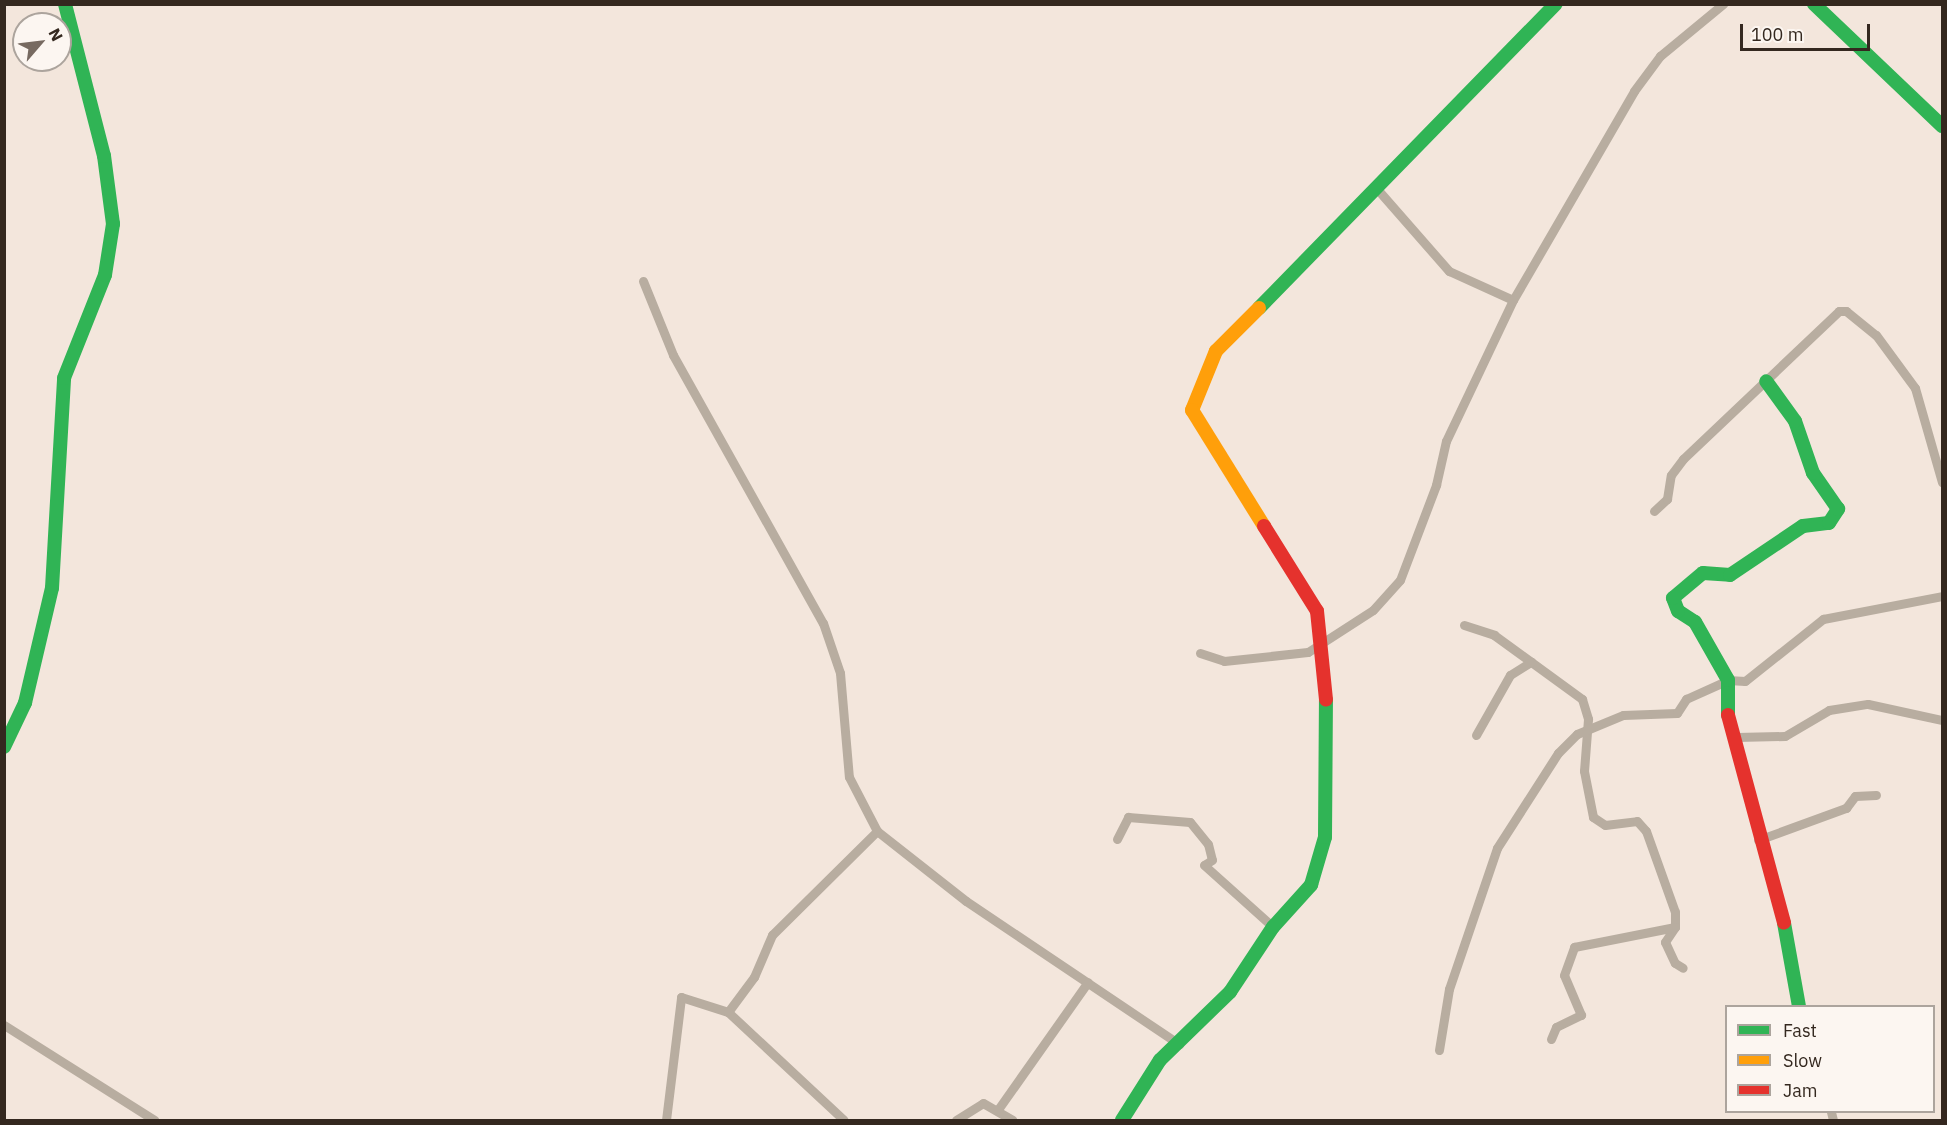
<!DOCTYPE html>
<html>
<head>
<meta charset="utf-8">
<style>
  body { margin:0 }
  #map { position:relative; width:1947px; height:1125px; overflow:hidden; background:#f3e6dc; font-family:"IBM Plex Sans",sans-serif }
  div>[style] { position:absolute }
  .street>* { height:9px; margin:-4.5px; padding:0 4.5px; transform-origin:4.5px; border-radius:4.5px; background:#b8ada0 }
  .fast>* { height:14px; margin:-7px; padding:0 7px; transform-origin:7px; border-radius:7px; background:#30b455 }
  .slow>* { height:14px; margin:-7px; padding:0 7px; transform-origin:7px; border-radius:7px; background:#ff9f0a }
  .jam>* { height:14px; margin:-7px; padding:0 7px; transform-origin:7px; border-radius:7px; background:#e5322d }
  span { translate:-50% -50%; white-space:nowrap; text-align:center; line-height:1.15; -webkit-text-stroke:6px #fcf6f1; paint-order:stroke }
  .frame { position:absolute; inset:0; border:6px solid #34281f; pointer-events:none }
  .legend { position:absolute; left:1725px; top:1005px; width:210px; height:108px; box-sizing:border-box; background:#fcf6f1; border:2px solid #aca49d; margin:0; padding:8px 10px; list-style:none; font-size:18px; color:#34281f }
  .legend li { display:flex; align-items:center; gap:12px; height:30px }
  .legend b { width:30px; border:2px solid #aca49d }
  .north { position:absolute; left:12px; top:12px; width:60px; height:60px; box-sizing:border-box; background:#fcf6f1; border:2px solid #aca49d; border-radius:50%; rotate:62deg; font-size:16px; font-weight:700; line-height:24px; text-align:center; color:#34281f }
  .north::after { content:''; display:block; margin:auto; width:21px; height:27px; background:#776a61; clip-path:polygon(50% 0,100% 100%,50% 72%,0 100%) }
  .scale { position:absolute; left:1740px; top:24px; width:130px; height:27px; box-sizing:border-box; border:3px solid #34281f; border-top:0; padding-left:8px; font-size:18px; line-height:21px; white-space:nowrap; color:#34281f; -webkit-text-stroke:4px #fcf6f1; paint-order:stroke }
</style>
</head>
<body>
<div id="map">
  <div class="street">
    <i style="left:1378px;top:190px;width:108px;rotate:48.8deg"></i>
    <i style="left:1449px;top:271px;width:70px;rotate:24.4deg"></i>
    <i style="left:1513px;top:300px;width:241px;rotate:-59.9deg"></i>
    <i style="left:1634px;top:91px;width:44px;rotate:-53.4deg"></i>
    <i style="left:1660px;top:56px;width:82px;rotate:-39.5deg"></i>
    <i style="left:643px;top:281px;width:80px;rotate:67.9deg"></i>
    <i style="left:673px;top:355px;width:307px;rotate:60.8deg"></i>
    <i style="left:823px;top:623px;width:53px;rotate:71.2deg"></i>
    <i style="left:840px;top:673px;width:104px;rotate:85.1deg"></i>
    <i style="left:849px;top:777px;width:61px;rotate:62.6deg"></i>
    <i style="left:1654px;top:511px;width:18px;rotate:-43deg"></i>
    <i style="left:1667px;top:499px;width:24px;rotate:-81deg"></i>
    <i style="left:1671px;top:475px;width:20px;rotate:-53deg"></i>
    <i style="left:1683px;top:459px;width:215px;rotate:-43.5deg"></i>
    <i style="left:1839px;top:311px;width:7px"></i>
    <i style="left:1846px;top:311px;width:38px;rotate:39deg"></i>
    <i style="left:1876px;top:335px;width:66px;rotate:53.7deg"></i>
    <i style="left:1915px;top:388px;width:98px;rotate:74deg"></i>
    <i style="left:1464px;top:625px;width:32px;rotate:18deg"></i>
    <i style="left:1494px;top:635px;width:109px;rotate:36deg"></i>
    <i style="left:1582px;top:699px;width:21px;rotate:73deg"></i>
    <i style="left:1588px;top:719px;width:52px;rotate:94.4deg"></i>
    <i style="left:1584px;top:771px;width:47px;rotate:78.9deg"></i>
    <i style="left:1593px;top:817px;width:14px;rotate:34deg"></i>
    <i style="left:1605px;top:825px;width:32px;rotate:-7deg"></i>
    <i style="left:1637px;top:821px;width:13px;rotate:48deg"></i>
    <i style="left:1646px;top:831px;width:86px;rotate:70.3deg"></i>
    <i style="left:1675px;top:912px;width:15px;rotate:90deg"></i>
    <i style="left:1675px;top:927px;width:18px;rotate:124deg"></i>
    <i style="left:1665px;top:942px;width:23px;rotate:65deg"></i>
    <i style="left:1675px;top:963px;width:9px;rotate:32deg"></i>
    <i style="left:1200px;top:653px;width:25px;rotate:18deg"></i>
    <i style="left:1224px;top:661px;width:84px;rotate:-6.1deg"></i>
    <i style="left:1308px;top:652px;width:77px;rotate:-32.9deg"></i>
    <i style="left:1373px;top:610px;width:40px;rotate:-48deg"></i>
    <i style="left:1400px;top:580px;width:102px;rotate:-69.2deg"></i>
    <i style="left:1436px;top:485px;width:45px;rotate:-77.2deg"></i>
    <i style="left:1446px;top:441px;width:156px;rotate:-64.6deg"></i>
    <i style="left:1476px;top:735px;width:69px;rotate:-60.5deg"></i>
    <i style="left:1510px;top:675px;width:25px;rotate:-32deg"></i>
    <i style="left:1736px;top:737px;width:49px;rotate:-1.2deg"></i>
    <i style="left:1785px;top:736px;width:51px;rotate:-30.6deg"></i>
    <i style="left:1829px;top:710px;width:39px;rotate:-9deg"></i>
    <i style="left:1868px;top:704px;width:76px;rotate:12.2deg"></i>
    <i style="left:1117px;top:839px;width:25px;rotate:-63deg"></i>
    <i style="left:1128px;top:817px;width:62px;rotate:4.6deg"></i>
    <i style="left:1190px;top:822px;width:28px;rotate:51deg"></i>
    <i style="left:1208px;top:844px;width:16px;rotate:76deg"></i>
    <i style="left:1212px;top:860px;width:9px;rotate:148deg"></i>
    <i style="left:1204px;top:865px;width:93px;rotate:41.9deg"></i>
    <i style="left:1758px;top:840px;width:94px;rotate:-20deg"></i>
    <i style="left:1846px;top:808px;width:15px;rotate:-53deg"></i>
    <i style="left:1855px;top:796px;width:21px;rotate:-3deg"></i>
    <i style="left:728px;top:1012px;width:44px;rotate:-53.4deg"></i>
    <i style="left:754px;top:977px;width:46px;rotate:-66.8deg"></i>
    <i style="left:772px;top:935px;width:148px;rotate:-44.7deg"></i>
    <i style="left:877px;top:831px;width:113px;rotate:38.2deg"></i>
    <i style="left:966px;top:901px;width:257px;rotate:33.9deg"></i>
    <i style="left:4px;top:1025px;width:178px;rotate:32.3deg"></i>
    <i style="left:1551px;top:1039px;width:13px;rotate:-67deg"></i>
    <i style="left:1556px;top:1027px;width:28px;rotate:-26deg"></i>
    <i style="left:1581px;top:1015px;width:43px;rotate:-113deg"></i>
    <i style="left:1564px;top:975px;width:30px;rotate:-70deg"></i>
    <i style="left:1574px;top:947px;width:103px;rotate:-11.2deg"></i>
    <i style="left:1439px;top:1050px;width:62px;rotate:-80.7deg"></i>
    <i style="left:1449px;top:989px;width:149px;rotate:-71.2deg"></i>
    <i style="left:1497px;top:848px;width:113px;rotate:-57.3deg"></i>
    <i style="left:1558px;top:753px;width:27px;rotate:-45deg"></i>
    <i style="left:1577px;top:734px;width:50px;rotate:-22.4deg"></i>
    <i style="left:1623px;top:715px;width:54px;rotate:-2.1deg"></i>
    <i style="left:1677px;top:713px;width:17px;rotate:-57deg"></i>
    <i style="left:1686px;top:699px;width:46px;rotate:-24.3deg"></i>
    <i style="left:1728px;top:680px;width:17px;rotate:3deg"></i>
    <i style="left:1745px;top:681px;width:100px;rotate:-38.5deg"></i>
    <i style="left:1823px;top:619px;width:121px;rotate:-10.9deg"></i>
    <i style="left:999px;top:1108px;width:154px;rotate:-54.8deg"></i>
    <i style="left:1831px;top:1112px;width:8px;rotate:76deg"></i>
    <i style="left:666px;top:1120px;width:124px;rotate:-83deg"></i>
    <i style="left:681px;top:997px;width:49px;rotate:17.7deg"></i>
    <i style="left:728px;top:1012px;width:158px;rotate:43deg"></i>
    <i style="left:956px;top:1120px;width:32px;rotate:-32deg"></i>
    <i style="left:983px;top:1103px;width:34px;rotate:30deg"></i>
  </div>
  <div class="fast">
    <i style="left:1814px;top:4px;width:177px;rotate:43.6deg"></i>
    <i style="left:1259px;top:308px;width:425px;rotate:-45.7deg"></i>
    <i style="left:1728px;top:715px;width:35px;rotate:-90deg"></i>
    <i style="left:1728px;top:680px;width:67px;rotate:-119.6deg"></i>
    <i style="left:1695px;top:622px;width:20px;rotate:-147deg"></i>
    <i style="left:1678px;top:611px;width:14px;rotate:-111deg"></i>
    <i style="left:1673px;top:598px;width:39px;rotate:-40deg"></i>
    <i style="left:1703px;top:573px;width:27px;rotate:4deg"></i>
    <i style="left:1730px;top:575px;width:88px;rotate:-33.9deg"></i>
    <i style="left:1803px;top:526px;width:26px;rotate:-7deg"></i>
    <i style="left:1829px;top:523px;width:17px;rotate:-57deg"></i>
    <i style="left:1838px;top:509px;width:44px;rotate:-124.8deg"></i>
    <i style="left:1813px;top:473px;width:55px;rotate:-109.1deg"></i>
    <i style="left:1795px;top:421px;width:49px;rotate:-125.9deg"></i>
    <i style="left:4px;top:747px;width:49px;rotate:-64.5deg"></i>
    <i style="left:25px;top:703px;width:118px;rotate:-76.8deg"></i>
    <i style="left:52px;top:588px;width:210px;rotate:-86.7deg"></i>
    <i style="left:64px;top:378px;width:111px;rotate:-68.3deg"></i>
    <i style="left:105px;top:275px;width:52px;rotate:-81.1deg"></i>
    <i style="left:113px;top:224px;width:69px;rotate:-97.5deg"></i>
    <i style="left:104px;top:156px;width:157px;rotate:-104.4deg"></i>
    <i style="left:1784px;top:923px;width:84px;rotate:79.8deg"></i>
    <i style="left:1122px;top:1120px;width:71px;rotate:-57.7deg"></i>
    <i style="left:1160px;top:1060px;width:98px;rotate:-44.2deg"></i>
    <i style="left:1230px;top:992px;width:78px;rotate:-56.5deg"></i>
    <i style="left:1273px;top:927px;width:57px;rotate:-47.9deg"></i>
    <i style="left:1311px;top:885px;width:50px;rotate:-73.7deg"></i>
    <i style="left:1325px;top:837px;width:137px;rotate:-89.6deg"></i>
  </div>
  <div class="slow">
    <i style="left:1259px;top:308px;width:61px;rotate:135deg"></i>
    <i style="left:1216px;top:351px;width:64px;rotate:112.1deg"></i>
    <i style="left:1192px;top:410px;width:137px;rotate:58.2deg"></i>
  </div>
  <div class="jam">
    <i style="left:1264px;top:526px;width:100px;rotate:58.1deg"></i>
    <i style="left:1317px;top:611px;width:89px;rotate:84.2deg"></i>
    <i style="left:1728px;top:715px;width:215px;rotate:74.9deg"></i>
  </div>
  <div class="frame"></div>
  <ul class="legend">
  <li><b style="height:8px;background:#30b455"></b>Fast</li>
  <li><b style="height:8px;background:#ff9f0a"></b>Slow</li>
  <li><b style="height:8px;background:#e5322d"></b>Jam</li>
  </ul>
  <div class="north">N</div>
  <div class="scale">100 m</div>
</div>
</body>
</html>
